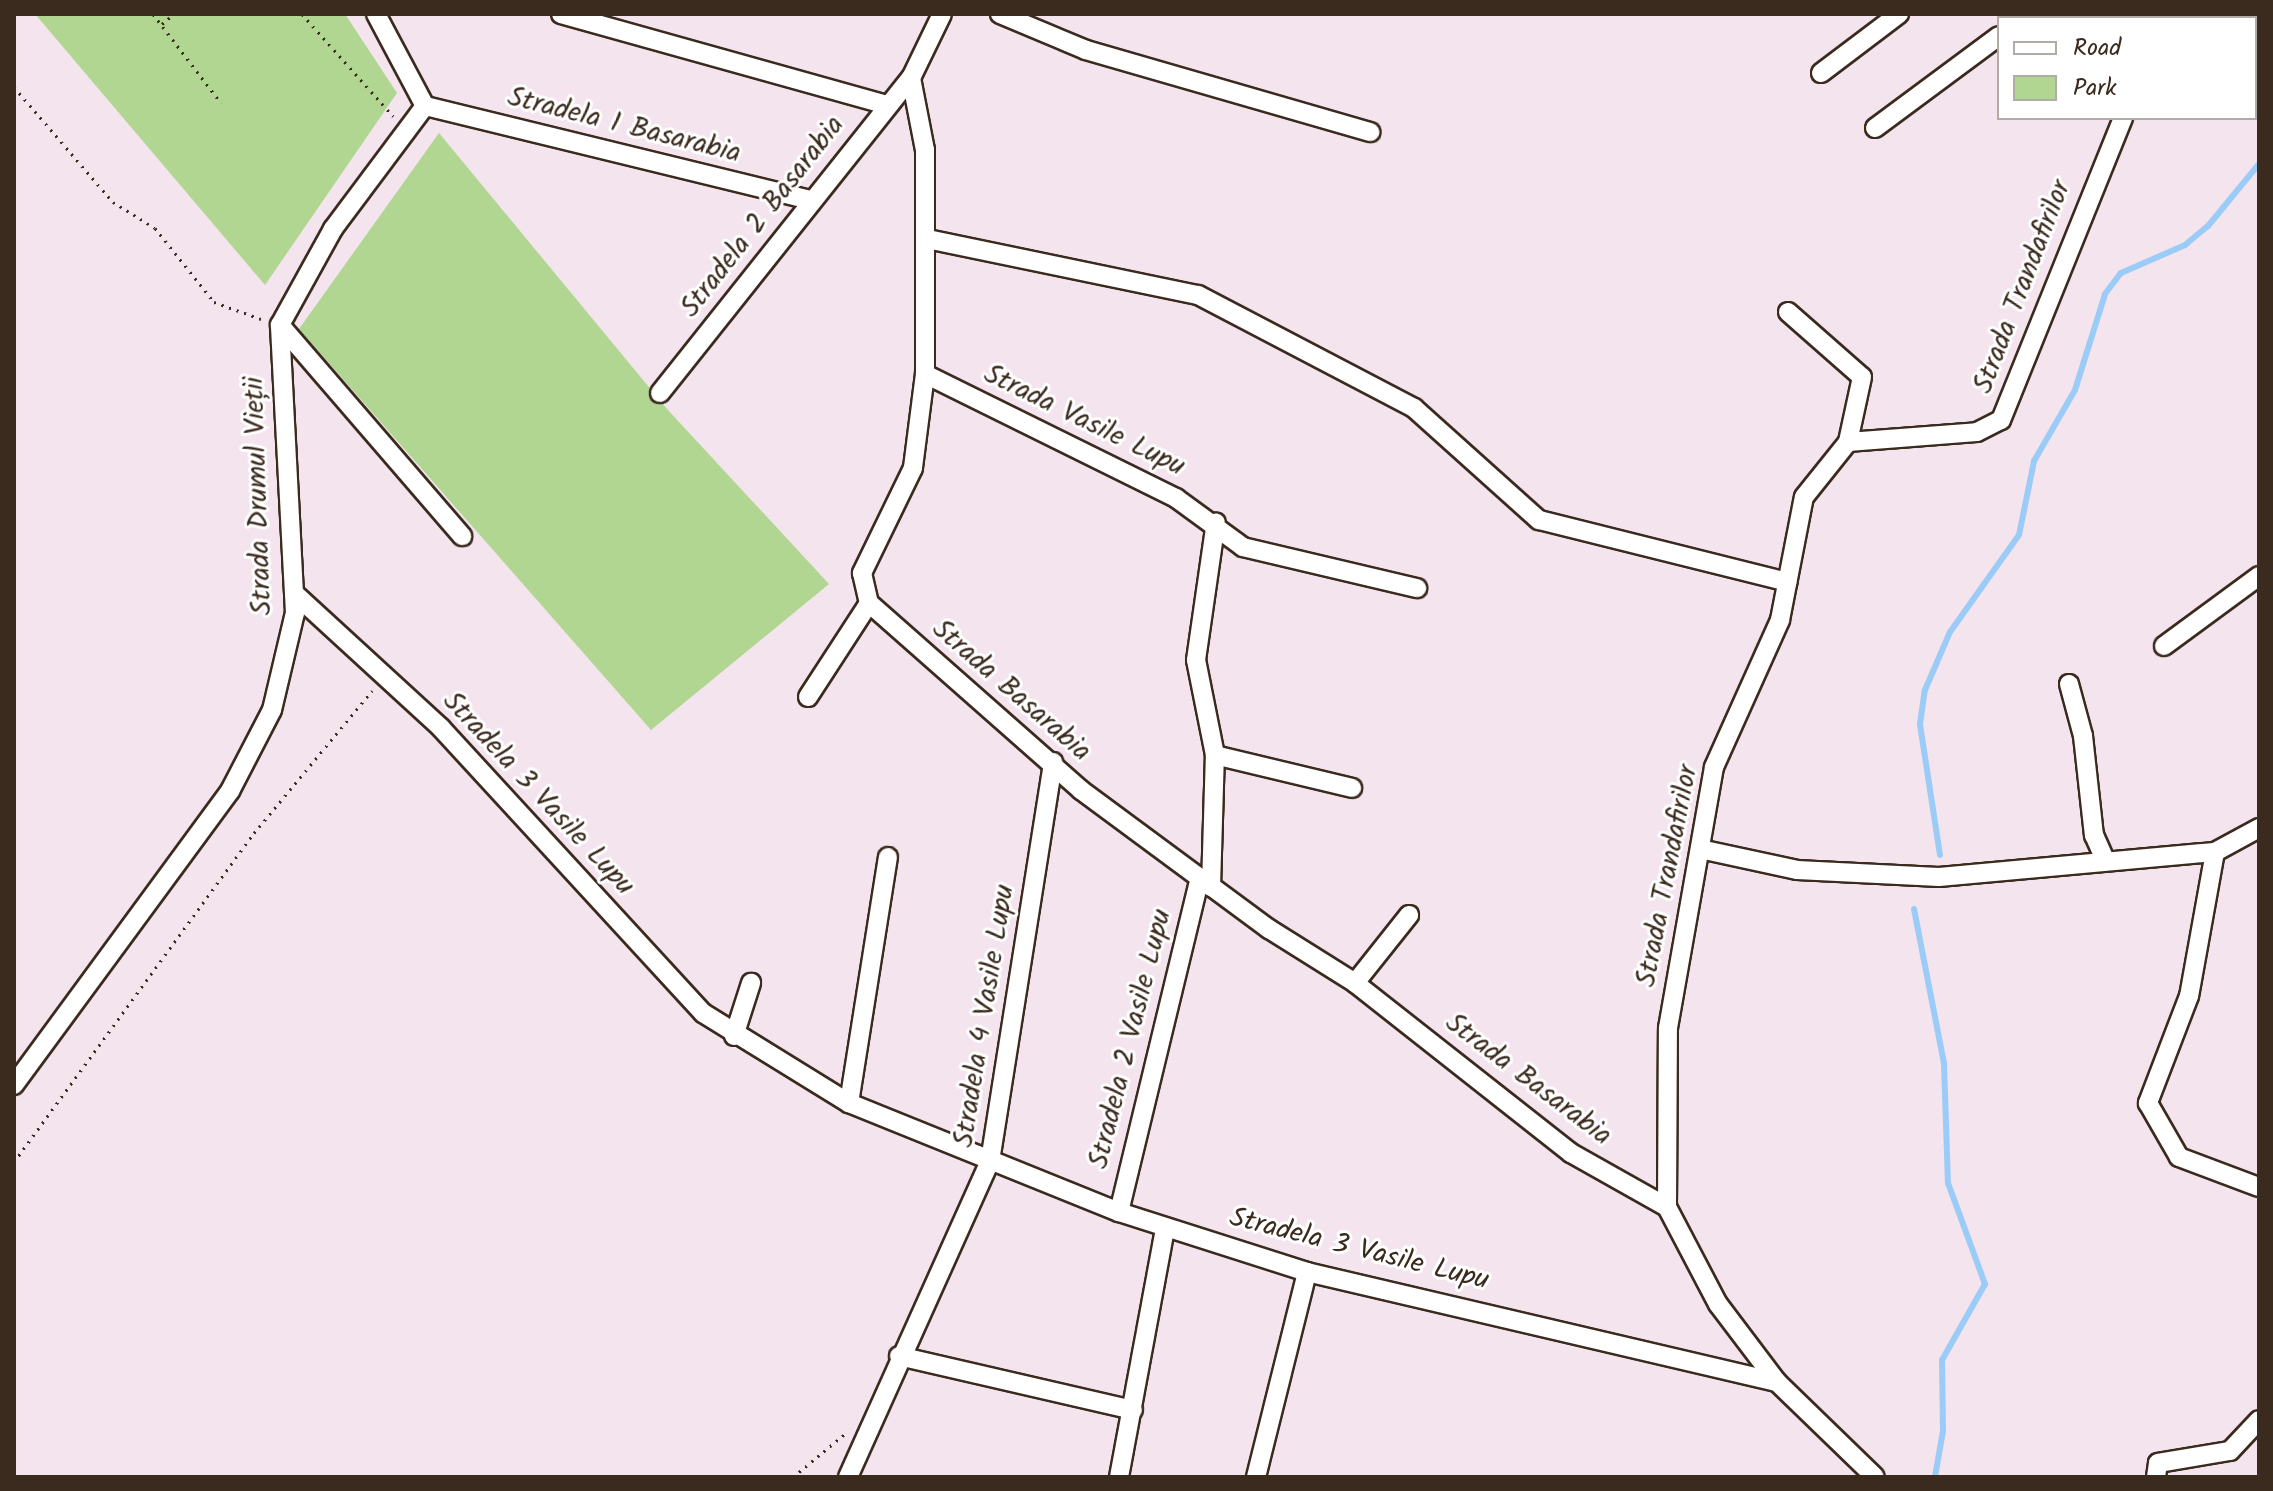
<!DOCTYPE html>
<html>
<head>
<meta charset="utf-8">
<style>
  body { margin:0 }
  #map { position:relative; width:2273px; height:1491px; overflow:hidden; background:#f3e4ed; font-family:Kalam,sans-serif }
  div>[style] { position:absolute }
  .green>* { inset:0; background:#b1d691 }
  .stream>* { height:6px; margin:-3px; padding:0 3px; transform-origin:3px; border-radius:3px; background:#9bccf8 }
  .path>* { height:3px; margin-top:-1.5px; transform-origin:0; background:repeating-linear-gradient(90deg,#3b2a1e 0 2px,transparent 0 8px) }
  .roads { filter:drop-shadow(2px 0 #3b2a1e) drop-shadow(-2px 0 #3b2a1e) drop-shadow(0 2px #3b2a1e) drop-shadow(0 -2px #3b2a1e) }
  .street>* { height:18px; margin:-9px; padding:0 9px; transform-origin:9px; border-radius:9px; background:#fff }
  span { translate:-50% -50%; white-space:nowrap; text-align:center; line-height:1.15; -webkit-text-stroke:6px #fff; paint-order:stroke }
  .street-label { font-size:28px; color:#3b2a1e }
  .frame { position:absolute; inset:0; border:16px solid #3b2a1e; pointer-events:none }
  .legend { position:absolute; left:1997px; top:16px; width:260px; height:104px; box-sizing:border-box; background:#fff; border:2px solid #b1aaa5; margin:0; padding:10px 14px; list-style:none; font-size:24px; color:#3b2a1e }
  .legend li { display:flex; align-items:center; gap:16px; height:40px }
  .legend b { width:40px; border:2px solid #b1aaa5 }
</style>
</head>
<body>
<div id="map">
  <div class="green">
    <i style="clip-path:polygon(35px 14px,345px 14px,397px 93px,265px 285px)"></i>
    <i style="clip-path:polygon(439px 133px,667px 409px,829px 584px,651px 730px,299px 329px)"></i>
  </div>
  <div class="stream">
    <i style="left:1940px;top:855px;width:133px;rotate:-98.7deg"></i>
    <i style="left:1920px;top:724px;width:34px;rotate:-82deg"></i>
    <i style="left:1925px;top:690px;width:63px;rotate:-66.7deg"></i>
    <i style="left:1950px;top:632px;width:119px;rotate:-54.6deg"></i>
    <i style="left:2019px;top:535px;width:76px;rotate:-78.5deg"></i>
    <i style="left:2034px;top:461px;width:82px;rotate:-60deg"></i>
    <i style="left:2075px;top:390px;width:101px;rotate:-72.6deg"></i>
    <i style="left:2105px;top:294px;width:26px;rotate:-53deg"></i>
    <i style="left:2121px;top:273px;width:70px;rotate:-23.6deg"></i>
    <i style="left:2185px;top:245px;width:30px;rotate:-40deg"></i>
    <i style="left:2208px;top:226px;width:80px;rotate:-50.6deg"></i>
    <i style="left:1914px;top:909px;width:158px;rotate:79deg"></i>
    <i style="left:1944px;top:1064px;width:119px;rotate:88.1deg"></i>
    <i style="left:1948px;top:1183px;width:108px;rotate:69.9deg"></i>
    <i style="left:1985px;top:1284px;width:87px;rotate:119.5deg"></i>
    <i style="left:1942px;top:1360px;width:71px;rotate:89.2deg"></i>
    <i style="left:1943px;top:1431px;width:47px;rotate:99.9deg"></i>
  </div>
  <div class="path">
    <i style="left:153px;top:14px;width:112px;rotate:52.6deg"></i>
    <i style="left:302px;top:14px;width:137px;rotate:48.3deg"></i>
    <i style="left:162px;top:24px;width:16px;rotate:-40deg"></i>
    <i style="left:14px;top:87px;width:152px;rotate:49.3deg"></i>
    <i style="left:113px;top:202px;width:49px;rotate:31.8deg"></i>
    <i style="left:155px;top:228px;width:95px;rotate:51.4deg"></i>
    <i style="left:214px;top:302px;width:50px;rotate:19.9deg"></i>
    <i style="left:14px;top:1162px;width:407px;rotate:-53.9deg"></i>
    <i style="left:254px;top:833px;width:185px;rotate:-50.3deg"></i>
    <i style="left:793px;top:1477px;width:69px;rotate:-39.7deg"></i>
  </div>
  <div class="roads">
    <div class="street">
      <i style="left:376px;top:14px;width:104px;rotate:62deg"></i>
      <i style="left:561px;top:14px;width:339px;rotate:15.6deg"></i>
      <i style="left:942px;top:14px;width:71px;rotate:115.8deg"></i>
      <i style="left:911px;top:78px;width:73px;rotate:79deg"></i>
      <i style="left:925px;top:150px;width:224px;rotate:90deg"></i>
      <i style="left:925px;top:374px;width:95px;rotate:97.3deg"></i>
      <i style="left:913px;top:468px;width:117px;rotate:115.9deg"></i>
      <i style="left:862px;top:573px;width:31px;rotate:77deg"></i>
      <i style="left:869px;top:603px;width:283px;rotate:41.4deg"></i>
      <i style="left:1081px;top:790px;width:234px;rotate:36.5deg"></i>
      <i style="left:1269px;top:929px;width:102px;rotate:32.1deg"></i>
      <i style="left:1355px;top:983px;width:275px;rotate:38.2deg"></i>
      <i style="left:1571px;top:1153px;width:110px;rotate:29.4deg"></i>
      <i style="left:1667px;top:1207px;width:110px;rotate:62.3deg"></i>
      <i style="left:1718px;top:1304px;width:98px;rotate:52.9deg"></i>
      <i style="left:1777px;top:1382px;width:136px;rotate:44.1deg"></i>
      <i style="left:1000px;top:14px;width:93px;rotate:22.7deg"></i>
      <i style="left:1086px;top:50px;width:296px;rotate:16.1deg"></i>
      <i style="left:2019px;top:18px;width:6px;rotate:-45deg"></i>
      <i style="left:2145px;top:18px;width:4px;rotate:-90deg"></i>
      <i style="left:1821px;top:73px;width:98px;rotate:-37.1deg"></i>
      <i style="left:425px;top:106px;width:396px;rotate:13.7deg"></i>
      <i style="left:1875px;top:128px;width:154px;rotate:-36.6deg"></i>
      <i style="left:927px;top:239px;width:277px;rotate:11.7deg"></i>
      <i style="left:1198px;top:295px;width:244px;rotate:27.6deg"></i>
      <i style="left:1414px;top:408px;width:168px;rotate:41.9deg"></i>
      <i style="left:1539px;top:520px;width:256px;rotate:14deg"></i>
      <i style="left:1788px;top:312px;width:98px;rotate:41.3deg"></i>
      <i style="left:1862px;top:377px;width:66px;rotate:102.2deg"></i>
      <i style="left:280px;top:325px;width:279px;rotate:49.2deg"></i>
      <i style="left:925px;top:374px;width:280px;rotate:26.3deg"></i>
      <i style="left:1176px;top:498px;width:83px;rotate:36.2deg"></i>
      <i style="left:1243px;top:547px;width:179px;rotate:13.3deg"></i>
      <i style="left:660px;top:393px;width:403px;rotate:-51.5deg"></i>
      <i style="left:295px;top:594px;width:198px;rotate:42.5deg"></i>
      <i style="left:441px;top:728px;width:387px;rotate:47.4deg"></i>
      <i style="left:703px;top:1013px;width:172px;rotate:31.7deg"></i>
      <i style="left:849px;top:1103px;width:291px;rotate:22deg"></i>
      <i style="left:1119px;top:1212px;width:197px;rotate:17.7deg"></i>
      <i style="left:1307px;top:1272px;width:483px;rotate:13.2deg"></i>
      <i style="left:2164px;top:646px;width:118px;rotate:-36.4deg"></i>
      <i style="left:2069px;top:684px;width:54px;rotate:74.9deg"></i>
      <i style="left:2083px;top:736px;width:100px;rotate:83.7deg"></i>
      <i style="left:2094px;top:835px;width:24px;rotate:66deg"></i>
      <i style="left:808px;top:697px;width:112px;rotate:-57deg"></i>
      <i style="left:1215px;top:755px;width:141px;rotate:13.5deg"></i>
      <i style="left:1700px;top:849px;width:99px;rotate:12.2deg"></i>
      <i style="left:1797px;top:870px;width:142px;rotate:2.8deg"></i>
      <i style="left:1939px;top:877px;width:277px;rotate:-5.2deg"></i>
      <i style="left:2215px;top:852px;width:50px;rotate:-28.6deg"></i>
      <i style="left:2215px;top:852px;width:146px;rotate:100.2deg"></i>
      <i style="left:2189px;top:996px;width:115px;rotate:111deg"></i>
      <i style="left:2148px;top:1103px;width:62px;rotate:60.1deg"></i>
      <i style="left:2179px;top:1157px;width:85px;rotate:20.6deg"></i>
      <i style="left:1211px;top:887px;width:132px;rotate:-88.3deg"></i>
      <i style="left:1215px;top:755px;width:97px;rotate:-101.3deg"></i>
      <i style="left:1196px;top:660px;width:139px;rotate:-81.8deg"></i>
      <i style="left:1355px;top:983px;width:87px;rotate:-51.5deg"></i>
      <i style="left:734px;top:1036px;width:56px;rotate:-72.2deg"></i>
      <i style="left:14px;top:1085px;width:365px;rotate:-53.7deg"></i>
      <i style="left:230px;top:791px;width:91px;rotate:-62.6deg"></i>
      <i style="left:272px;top:710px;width:100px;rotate:-76.7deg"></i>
      <i style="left:295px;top:613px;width:288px;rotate:-93deg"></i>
      <i style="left:280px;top:325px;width:110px;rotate:-61.1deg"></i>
      <i style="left:333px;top:229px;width:154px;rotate:-53.2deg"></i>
      <i style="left:849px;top:1103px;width:249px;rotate:-81deg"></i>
      <i style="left:1667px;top:1207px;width:179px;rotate:-89.7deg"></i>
      <i style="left:1668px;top:1028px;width:265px;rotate:-80deg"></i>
      <i style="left:1714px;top:767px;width:161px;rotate:-65.8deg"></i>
      <i style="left:1780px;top:620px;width:125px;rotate:-79deg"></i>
      <i style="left:1804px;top:497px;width:70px;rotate:-51.3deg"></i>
      <i style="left:1848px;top:442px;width:129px;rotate:-4.4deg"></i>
      <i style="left:1977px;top:432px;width:27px;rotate:-27deg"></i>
      <i style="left:2001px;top:420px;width:326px;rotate:-68deg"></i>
      <i style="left:1119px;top:1212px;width:344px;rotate:-76.4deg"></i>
      <i style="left:899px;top:1356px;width:240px;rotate:13deg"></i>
      <i style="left:848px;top:1477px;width:346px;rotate:-65.8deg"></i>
      <i style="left:990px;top:1161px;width:404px;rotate:-81deg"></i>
      <i style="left:1119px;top:1477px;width:253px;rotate:-79.5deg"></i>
      <i style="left:1256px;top:1477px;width:211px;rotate:-76deg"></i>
      <i style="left:2156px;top:1477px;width:14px;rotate:-82deg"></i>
      <i style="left:2158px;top:1463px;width:73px;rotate:-9.5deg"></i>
      <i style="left:2230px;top:1451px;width:42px;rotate:-46.9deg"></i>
    </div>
  </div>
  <div class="street-label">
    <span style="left:624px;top:126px;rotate:14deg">Stradela 1 Basarabia</span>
    <span style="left:763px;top:217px;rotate:-52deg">Stradela 2 Basarabia</span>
    <span style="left:2023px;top:287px;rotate:-69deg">Strada Trandafirilor</span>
    <span style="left:1084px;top:421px;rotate:26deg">Strada Vasile Lupu</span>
    <span style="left:259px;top:496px;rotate:-92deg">Strada Drumul Vieții</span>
    <span style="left:1011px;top:691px;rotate:41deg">Strada Basarabia</span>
    <span style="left:538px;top:794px;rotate:47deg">Stradela 3 Vasile Lupu</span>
    <span style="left:1668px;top:876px;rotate:-79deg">Strada Trandafirilor</span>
    <span style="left:985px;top:1016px;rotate:-81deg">Stradela 4 Vasile Lupu</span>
    <span style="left:1131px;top:1039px;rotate:-76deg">Stradela 2 Vasile Lupu</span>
    <span style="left:1528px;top:1080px;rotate:37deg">Strada Basarabia</span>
    <span style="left:1359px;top:1250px;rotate:14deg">Stradela 3 Vasile Lupu</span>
  </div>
  <div class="frame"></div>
  <ul class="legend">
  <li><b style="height:10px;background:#fff"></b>Road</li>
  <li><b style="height:22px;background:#b1d691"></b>Park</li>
  </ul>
</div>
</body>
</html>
